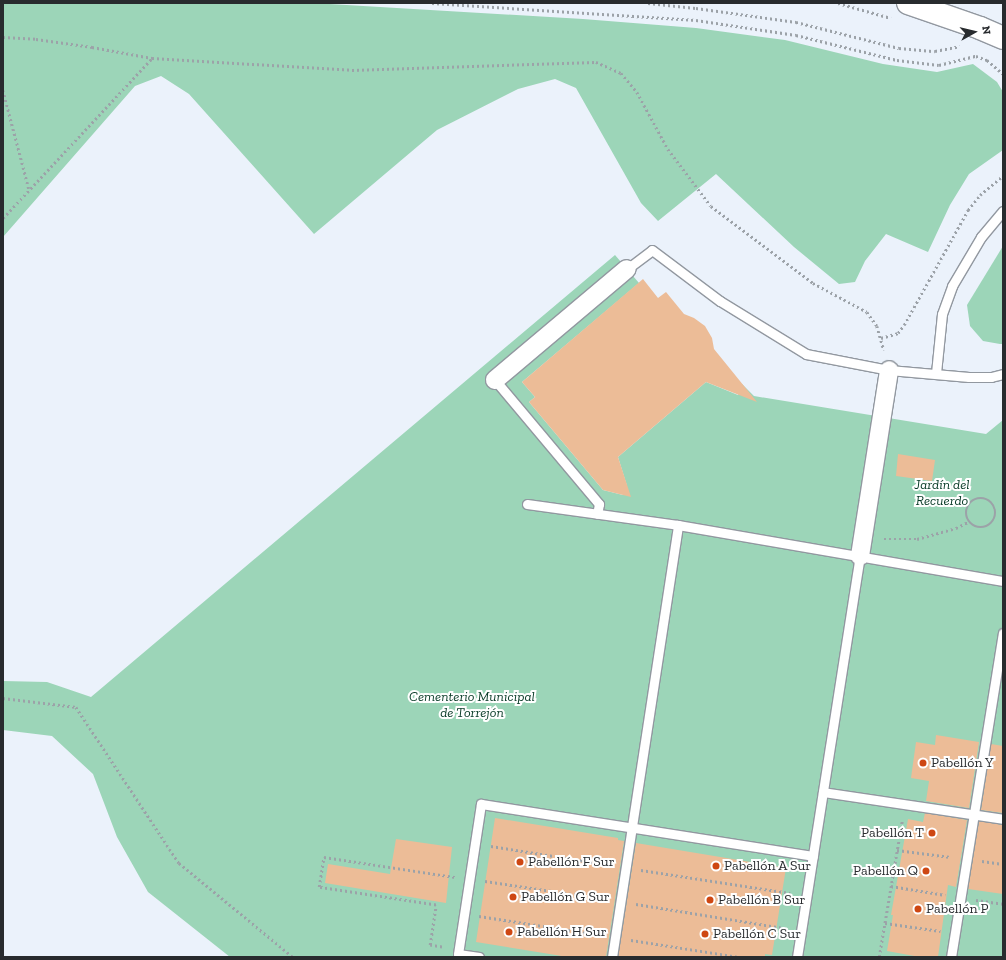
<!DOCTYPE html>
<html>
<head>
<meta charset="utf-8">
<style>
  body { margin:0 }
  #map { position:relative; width:1006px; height:960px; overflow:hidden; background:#ebf2fb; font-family:"Zilla Slab",serif }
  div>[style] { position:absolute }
  .green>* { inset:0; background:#9cd5b8 }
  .building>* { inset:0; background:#ecbc97 }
  .path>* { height:2.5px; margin-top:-1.25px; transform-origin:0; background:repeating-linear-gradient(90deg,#9ca2a8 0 2px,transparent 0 5px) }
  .path>.ring { margin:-1.25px; padding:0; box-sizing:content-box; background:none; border:2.5px solid #9ca2a8; border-radius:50% }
  .roads { filter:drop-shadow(1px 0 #9298a0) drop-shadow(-1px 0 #9298a0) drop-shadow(0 1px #9298a0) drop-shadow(0 -1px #9298a0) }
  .lane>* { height:9px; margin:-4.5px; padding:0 4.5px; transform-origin:4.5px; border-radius:4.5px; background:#fff }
  .street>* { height:18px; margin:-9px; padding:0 9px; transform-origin:9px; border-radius:9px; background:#fff }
  .secondary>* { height:22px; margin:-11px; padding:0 11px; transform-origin:11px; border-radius:11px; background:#fff }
  .dots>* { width:11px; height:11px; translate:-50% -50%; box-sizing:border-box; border:2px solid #fff; border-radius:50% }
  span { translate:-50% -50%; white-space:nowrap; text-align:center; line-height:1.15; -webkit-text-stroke:4px #fff; paint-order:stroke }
  .park-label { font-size:14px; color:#063925; font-style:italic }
  .poi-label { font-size:14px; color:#282b2e }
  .left { translate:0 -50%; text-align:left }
  .right { translate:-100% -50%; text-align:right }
  .frame { position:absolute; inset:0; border:4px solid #282b2e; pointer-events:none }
  .north { position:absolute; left:954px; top:12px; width:40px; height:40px; -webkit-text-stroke:3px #fff; paint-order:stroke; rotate:82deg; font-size:11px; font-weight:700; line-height:16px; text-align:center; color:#282b2e }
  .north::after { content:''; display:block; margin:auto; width:14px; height:18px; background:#282b2e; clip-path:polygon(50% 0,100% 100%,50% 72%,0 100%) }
</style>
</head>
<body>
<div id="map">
  <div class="green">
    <i style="clip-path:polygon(3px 3px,313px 3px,583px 19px,696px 28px,785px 40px,883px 64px,937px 72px,973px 64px,997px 82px,1003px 92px,1003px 150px,969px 174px,950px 205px,928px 252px,886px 234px,865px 261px,855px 282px,839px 284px,794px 247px,716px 174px,658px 221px,641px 203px,576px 88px,555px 79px,518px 89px,437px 130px,314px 234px,189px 94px,161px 76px,135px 86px,3px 237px)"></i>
    <i style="clip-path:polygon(1003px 246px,1003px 344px,1000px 344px,983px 341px,970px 326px,967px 305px)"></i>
    <i style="clip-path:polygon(615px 255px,639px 283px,522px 382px,535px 397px,529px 402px,603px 490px,623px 495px,627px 486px,618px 457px,706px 382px,738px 395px,742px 384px,754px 396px,986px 434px,1003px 420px,1003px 957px,230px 957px,148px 892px,117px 837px,93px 774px,52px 736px,3px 730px,3px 681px,47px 682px,91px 697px)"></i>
  </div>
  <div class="building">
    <i style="clip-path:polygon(643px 279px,658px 298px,666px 292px,684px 314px,694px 318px,705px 326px,712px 338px,714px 349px,757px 402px,706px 382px,618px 457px,631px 497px,603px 490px,529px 402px,535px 397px,522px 382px)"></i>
    <i style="clip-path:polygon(898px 454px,935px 460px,932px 481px,896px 476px)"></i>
    <i style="clip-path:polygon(936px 735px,979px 742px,969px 808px,926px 801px,929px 781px,911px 778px,916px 742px,935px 745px)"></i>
    <i style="clip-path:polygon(991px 744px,1003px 746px,1003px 813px,981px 810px)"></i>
    <i style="clip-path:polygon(925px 813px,967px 820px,956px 887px,948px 885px,938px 957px,920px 957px,887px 951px,893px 915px,891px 915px,908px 819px,923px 822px)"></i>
    <i style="clip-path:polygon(495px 818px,618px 838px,618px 840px,624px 841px,606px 957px,568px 957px,476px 942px)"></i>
    <i style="clip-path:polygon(979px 821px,1003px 825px,1003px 894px,968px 889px)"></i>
    <i style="clip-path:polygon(396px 839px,452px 847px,446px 903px,325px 883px,328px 864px,390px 874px)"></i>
    <i style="clip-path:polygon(636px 843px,786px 868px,772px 955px,765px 954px,765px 957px,618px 957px)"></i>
  </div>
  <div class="path">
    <i style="left:432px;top:3px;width:265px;rotate:3.7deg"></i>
    <i style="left:696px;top:20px;width:101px;rotate:8.5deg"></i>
    <i style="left:796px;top:35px;width:104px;rotate:13.9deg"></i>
    <i style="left:897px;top:60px;width:42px;rotate:6.8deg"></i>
    <i style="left:939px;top:65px;width:38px;rotate:-14deg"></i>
    <i style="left:976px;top:56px;width:12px;rotate:20deg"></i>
    <i style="left:987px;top:60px;width:21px;rotate:41deg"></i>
    <i style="left:648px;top:3px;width:48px;rotate:5.9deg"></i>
    <i style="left:696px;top:8px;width:101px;rotate:8deg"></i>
    <i style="left:796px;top:22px;width:106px;rotate:14.2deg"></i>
    <i style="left:899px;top:48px;width:36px;rotate:5deg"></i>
    <i style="left:935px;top:51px;width:25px;rotate:-11deg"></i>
    <i style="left:838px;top:3px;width:55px;rotate:15.8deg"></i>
    <i style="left:3px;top:37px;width:33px;rotate:3deg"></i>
    <i style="left:36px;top:39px;width:57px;rotate:8.1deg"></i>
    <i style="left:92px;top:47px;width:61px;rotate:10.4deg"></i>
    <i style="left:152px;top:58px;width:200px;rotate:3.4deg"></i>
    <i style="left:352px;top:70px;width:244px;rotate:-1.9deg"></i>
    <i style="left:596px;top:62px;width:27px;rotate:24deg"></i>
    <i style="left:621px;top:73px;width:25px;rotate:50deg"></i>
    <i style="left:637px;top:92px;width:65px;rotate:61.5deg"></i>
    <i style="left:668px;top:149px;width:71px;rotate:53deg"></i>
    <i style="left:711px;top:206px;width:128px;rotate:37deg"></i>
    <i style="left:813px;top:283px;width:61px;rotate:28.2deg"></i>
    <i style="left:867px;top:312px;width:17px;rotate:54deg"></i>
    <i style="left:877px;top:326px;width:25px;rotate:74deg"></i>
    <i style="left:3px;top:90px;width:102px;rotate:75.3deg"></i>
    <i style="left:3px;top:218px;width:219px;rotate:-47deg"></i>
    <i style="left:881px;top:338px;width:18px;rotate:-16deg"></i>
    <i style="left:898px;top:333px;width:10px;rotate:-53deg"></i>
    <i style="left:904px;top:325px;width:132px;rotate:-60.9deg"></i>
    <i style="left:968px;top:210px;width:19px;rotate:-51deg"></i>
    <i style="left:980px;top:195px;width:30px;rotate:-40deg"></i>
    <i class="ring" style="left:966px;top:498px;width:27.5px;height:27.5px"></i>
    <i style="left:884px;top:539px;width:33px"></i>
    <i style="left:917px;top:539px;width:41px;rotate:-15.8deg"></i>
    <i style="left:956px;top:528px;width:13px;rotate:-27deg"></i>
    <i style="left:3px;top:698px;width:74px;rotate:7deg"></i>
    <i style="left:76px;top:707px;width:187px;rotate:56.6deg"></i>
    <i style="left:179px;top:863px;width:148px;rotate:39.5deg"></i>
    <i style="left:491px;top:846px;width:121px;rotate:9deg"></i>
    <i style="left:897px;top:850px;width:54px;rotate:7.4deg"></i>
    <i style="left:982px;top:861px;width:21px;rotate:8deg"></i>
    <i style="left:641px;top:870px;width:151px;rotate:8.8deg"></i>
    <i style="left:485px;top:881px;width:121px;rotate:8.5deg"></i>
    <i style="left:891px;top:886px;width:55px;rotate:9.5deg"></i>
    <i style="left:976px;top:900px;width:27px;rotate:8deg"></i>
    <i style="left:636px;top:904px;width:151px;rotate:9.2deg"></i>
    <i style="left:479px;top:916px;width:122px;rotate:8.9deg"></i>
    <i style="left:885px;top:923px;width:56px;rotate:8.3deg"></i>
    <i style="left:631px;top:940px;width:109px;rotate:8.9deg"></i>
    <i style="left:442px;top:947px;width:12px;rotate:-171deg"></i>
    <i style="left:430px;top:945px;width:40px;rotate:-81.5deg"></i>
    <i style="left:436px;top:905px;width:118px;rotate:-171.3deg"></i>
    <i style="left:319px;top:887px;width:30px;rotate:-81deg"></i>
    <i style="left:324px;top:857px;width:133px;rotate:8.7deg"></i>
    <i style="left:879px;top:957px;width:138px;rotate:-80.4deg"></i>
  </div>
  <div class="roads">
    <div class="lane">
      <i style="left:627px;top:269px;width:31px;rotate:-37deg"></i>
      <i style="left:652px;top:250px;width:85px;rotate:36.9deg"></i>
      <i style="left:720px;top:301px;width:101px;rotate:31.6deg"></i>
      <i style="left:806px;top:354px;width:85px;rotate:10.9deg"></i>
      <i style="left:889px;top:370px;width:80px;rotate:5deg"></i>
      <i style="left:969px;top:377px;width:22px"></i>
      <i style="left:991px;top:377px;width:12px;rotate:-14deg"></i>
      <i style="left:936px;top:373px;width:59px;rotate:-84.2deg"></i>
      <i style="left:942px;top:314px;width:30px;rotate:-70deg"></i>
      <i style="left:952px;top:286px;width:57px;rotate:-59.4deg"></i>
      <i style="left:981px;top:237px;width:34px;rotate:-50deg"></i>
      <i style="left:495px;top:380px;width:162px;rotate:50deg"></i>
      <i style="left:599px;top:504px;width:10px;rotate:101deg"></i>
      <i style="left:527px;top:504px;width:152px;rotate:7.9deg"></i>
      <i style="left:678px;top:525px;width:330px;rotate:9.8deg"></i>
      <i style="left:823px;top:792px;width:182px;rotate:8.5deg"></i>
      <i style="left:479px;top:957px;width:21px;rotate:-172deg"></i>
      <i style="left:458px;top:954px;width:152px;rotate:-81.3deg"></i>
      <i style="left:481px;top:804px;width:336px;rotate:8.9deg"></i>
      <i style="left:612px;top:957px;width:437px;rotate:-81.3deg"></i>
      <i style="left:797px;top:957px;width:406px;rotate:-81.1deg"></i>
      <i style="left:951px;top:957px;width:328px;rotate:-80.9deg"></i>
    </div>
    <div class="street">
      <i style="left:495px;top:380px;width:172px;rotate:-40.1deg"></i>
      <i style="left:860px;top:556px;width:188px;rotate:-81.1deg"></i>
    </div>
    <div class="secondary">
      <i style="left:908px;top:3px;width:76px;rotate:19.1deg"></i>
      <i style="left:980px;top:28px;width:25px;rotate:23deg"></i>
    </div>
  </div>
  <div class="dots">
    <i style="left:923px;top:763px;background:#ce4713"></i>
    <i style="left:932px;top:833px;background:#ce4713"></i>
    <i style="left:520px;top:862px;background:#ce4713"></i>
    <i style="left:716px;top:866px;background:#ce4713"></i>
    <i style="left:926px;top:871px;background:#ce4713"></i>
    <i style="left:513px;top:897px;background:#ce4713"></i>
    <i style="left:710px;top:900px;background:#ce4713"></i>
    <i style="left:918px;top:909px;background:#ce4713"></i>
    <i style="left:509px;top:932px;background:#ce4713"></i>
    <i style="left:705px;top:934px;background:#ce4713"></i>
  </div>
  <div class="park-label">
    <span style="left:942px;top:493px">Jardín del<br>Recuerdo</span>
    <span style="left:472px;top:705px">Cementerio Municipal<br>de Torrejón</span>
  </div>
  <div class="poi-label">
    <span class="left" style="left:931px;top:763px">Pabellón Y</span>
    <span class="right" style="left:924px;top:833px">Pabellón T</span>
    <span class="left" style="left:528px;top:862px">Pabellón F Sur</span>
    <span class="left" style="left:724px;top:866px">Pabellón A Sur</span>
    <span class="right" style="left:918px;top:871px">Pabellón Q</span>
    <span class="left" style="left:521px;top:897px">Pabellón G Sur</span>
    <span class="left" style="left:718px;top:900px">Pabellón B Sur</span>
    <span class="left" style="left:926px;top:909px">Pabellón P</span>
    <span class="left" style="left:517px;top:932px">Pabellón H Sur</span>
    <span class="left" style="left:713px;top:934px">Pabellón C Sur</span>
  </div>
  <div class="frame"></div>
  <div class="north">N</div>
</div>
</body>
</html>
